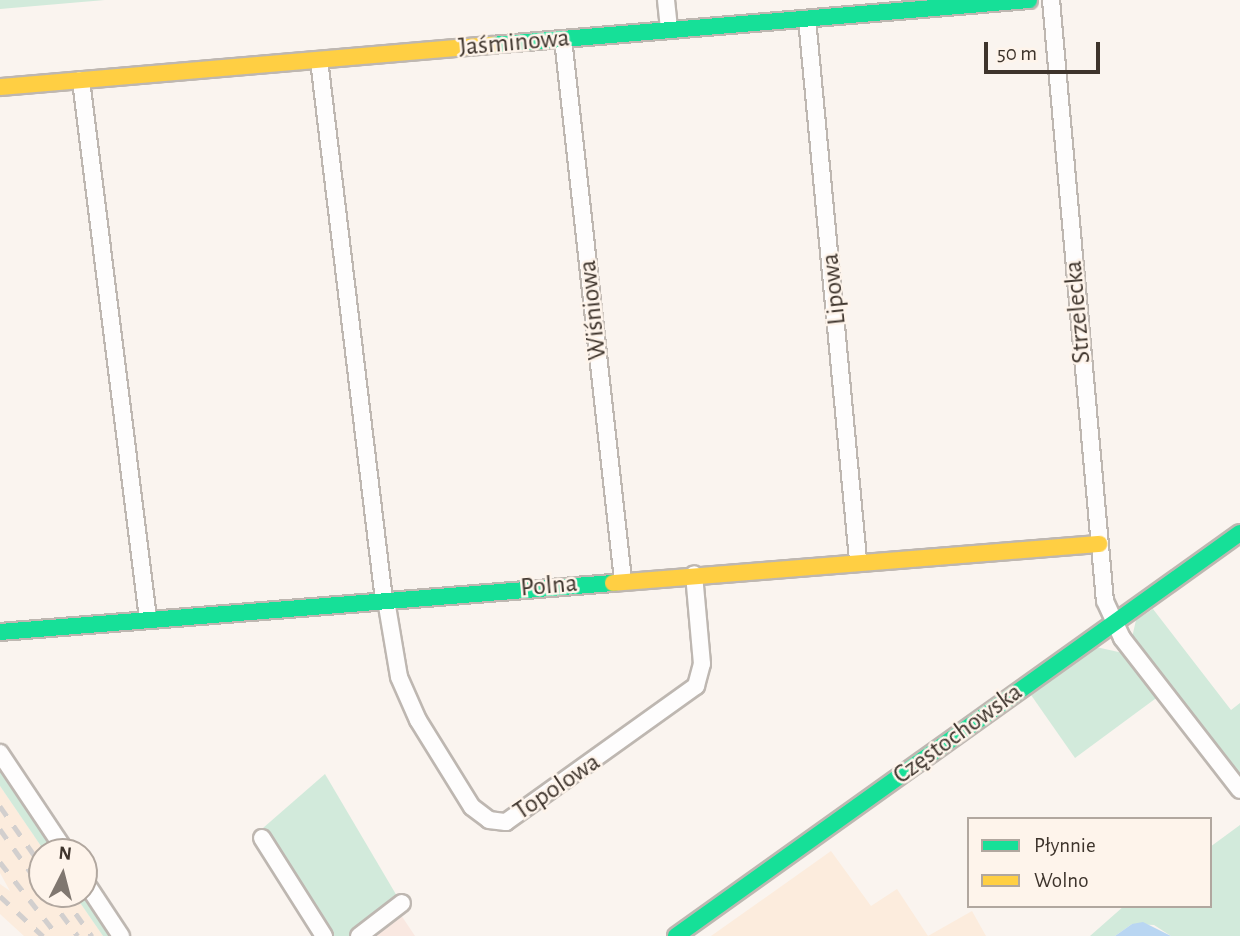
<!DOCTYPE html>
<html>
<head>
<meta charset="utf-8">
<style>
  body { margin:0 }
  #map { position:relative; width:1240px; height:936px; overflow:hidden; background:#faf4ef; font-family:"Alegreya Sans",sans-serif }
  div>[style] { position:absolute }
  .commercial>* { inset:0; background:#f9e8e1 }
  .built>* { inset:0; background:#fcecdd }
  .green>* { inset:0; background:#d2eadb }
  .water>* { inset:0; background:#b9d6f2 }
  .roads { filter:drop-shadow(2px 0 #beb7b1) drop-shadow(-2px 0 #beb7b1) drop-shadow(0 2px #beb7b1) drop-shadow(0 -2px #beb7b1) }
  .street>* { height:16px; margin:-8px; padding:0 8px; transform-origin:8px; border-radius:8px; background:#fefdfd }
  .fast>* { height:16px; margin:-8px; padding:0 8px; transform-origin:8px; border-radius:8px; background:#16e098 }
  .slow>* { height:16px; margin:-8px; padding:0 8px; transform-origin:8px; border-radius:8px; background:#ffcf43 }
  .rail>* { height:4.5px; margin-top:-2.25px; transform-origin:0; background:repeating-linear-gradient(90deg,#d2cfce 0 12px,transparent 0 24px) }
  span { translate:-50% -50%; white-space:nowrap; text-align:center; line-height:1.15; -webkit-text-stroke:5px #fef4eb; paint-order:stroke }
  .street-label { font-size:26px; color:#3e342c }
  .legend { position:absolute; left:967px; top:817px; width:245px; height:91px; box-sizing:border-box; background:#fef4eb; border:2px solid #b1a79f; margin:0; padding:9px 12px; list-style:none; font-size:21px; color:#3e342c }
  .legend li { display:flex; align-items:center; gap:14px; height:35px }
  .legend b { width:35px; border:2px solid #b1a79f }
  .north { position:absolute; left:28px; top:838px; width:70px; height:70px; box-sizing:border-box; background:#fef4eb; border:2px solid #b1a79f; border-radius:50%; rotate:6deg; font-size:19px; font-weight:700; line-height:28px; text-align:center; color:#3e342c }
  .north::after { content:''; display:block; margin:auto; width:24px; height:32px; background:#807770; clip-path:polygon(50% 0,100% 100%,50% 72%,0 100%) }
  .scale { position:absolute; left:984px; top:42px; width:116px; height:32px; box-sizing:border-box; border:4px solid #3e342c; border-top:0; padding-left:9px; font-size:21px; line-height:24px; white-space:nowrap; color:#3e342c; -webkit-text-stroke:5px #fef4eb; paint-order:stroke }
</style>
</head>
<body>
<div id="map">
  <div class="commercial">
    <i style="clip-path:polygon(399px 912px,415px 936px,373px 936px)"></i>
  </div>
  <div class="built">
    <i style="clip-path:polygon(0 786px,45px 852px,42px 894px,74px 894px,103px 936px,24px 936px,0 914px,0 884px,10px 891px,0 873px)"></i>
    <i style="clip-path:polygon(831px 851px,871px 906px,897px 889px,928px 936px,972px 911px,986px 936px,711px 936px)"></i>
  </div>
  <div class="green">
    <i style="clip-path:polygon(0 0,105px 0,0 9px)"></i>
    <i style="clip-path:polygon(1153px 609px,1231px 710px,1240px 703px,1240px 782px,1131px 642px,1136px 620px)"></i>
    <i style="clip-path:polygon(1096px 647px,1123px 653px,1159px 696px,1075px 758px,1031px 695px)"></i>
    <i style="clip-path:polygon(0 765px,57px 852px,45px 852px,0 786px)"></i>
    <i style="clip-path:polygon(325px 774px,404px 908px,373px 936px,330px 936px,263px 828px)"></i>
    <i style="clip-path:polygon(1240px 825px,1240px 936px,1171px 936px,1154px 925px,1132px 924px,1115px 936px,1090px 936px,1124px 906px,1210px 906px,1210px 847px)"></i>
    <i style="clip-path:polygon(74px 894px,84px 894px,112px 936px,103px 936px)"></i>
  </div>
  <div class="water">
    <i style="clip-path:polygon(1143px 922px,1171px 936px,1115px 936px,1132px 924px)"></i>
  </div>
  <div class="roads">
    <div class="street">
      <i style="left:666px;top:0;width:30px;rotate:84deg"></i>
      <i style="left:1051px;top:0;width:603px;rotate:84.87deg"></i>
      <i style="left:1105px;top:601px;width:41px;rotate:65.3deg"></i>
      <i style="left:1122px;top:638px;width:192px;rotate:52.2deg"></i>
      <i style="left:807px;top:19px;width:543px;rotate:84.61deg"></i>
      <i style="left:563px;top:39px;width:544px;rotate:83.67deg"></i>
      <i style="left:319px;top:60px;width:544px;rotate:83.14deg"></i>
      <i style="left:81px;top:80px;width:543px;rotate:82.91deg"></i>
      <i style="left:386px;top:600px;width:78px;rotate:80.4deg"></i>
      <i style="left:399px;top:677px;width:47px;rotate:66.2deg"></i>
      <i style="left:418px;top:720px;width:102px;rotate:58.2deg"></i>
      <i style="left:472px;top:807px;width:21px;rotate:37deg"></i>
      <i style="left:489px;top:820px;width:17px;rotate:7deg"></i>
      <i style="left:506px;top:822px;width:234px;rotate:-35.6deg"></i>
      <i style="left:696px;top:686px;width:23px;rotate:-75deg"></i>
      <i style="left:702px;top:664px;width:90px;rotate:-95.1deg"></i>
      <i style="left:0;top:753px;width:119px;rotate:56.3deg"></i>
      <i style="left:262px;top:838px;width:116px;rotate:57.7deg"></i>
      <i style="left:84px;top:880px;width:67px;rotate:56.5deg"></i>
      <i style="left:359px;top:936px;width:54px;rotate:-37.5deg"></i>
    </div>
    <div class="fast">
      <i style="left:491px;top:45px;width:540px;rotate:-4.78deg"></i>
      <i style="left:0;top:632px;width:615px;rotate:-4.57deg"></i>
      <i style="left:676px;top:936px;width:693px;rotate:-35.55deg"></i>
    </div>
    <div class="slow">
      <i style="left:0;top:87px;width:493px;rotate:-4.9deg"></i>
      <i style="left:613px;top:583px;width:488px;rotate:-4.6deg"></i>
    </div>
  </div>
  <div class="rail">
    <i style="left:0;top:806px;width:73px;rotate:55deg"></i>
    <i style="left:0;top:829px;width:72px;rotate:54.6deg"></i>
    <i style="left:0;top:862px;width:94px;rotate:51.9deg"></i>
    <i style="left:47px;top:894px;width:52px;rotate:53.6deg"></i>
    <i style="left:62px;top:894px;width:52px;rotate:54.5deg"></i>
    <i style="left:0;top:896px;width:59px;rotate:42.9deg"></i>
  </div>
  <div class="street-label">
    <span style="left:514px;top:43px;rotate:-5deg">Jaśminowa</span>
    <span style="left:834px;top:289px;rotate:-96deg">Lipowa</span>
    <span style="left:593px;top:310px;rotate:-96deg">Wiśniowa</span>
    <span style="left:1078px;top:312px;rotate:-95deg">Strzelecka</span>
    <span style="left:549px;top:586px;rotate:-5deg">Polna</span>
    <span style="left:958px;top:734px;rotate:-36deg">Częstochowska</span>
    <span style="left:557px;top:787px;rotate:-34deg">Topolowa</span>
  </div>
  <ul class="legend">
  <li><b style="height:9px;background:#16e098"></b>Płynnie</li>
  <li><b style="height:9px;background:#ffcf43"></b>Wolno</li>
  </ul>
  <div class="north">N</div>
  <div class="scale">50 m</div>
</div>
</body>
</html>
